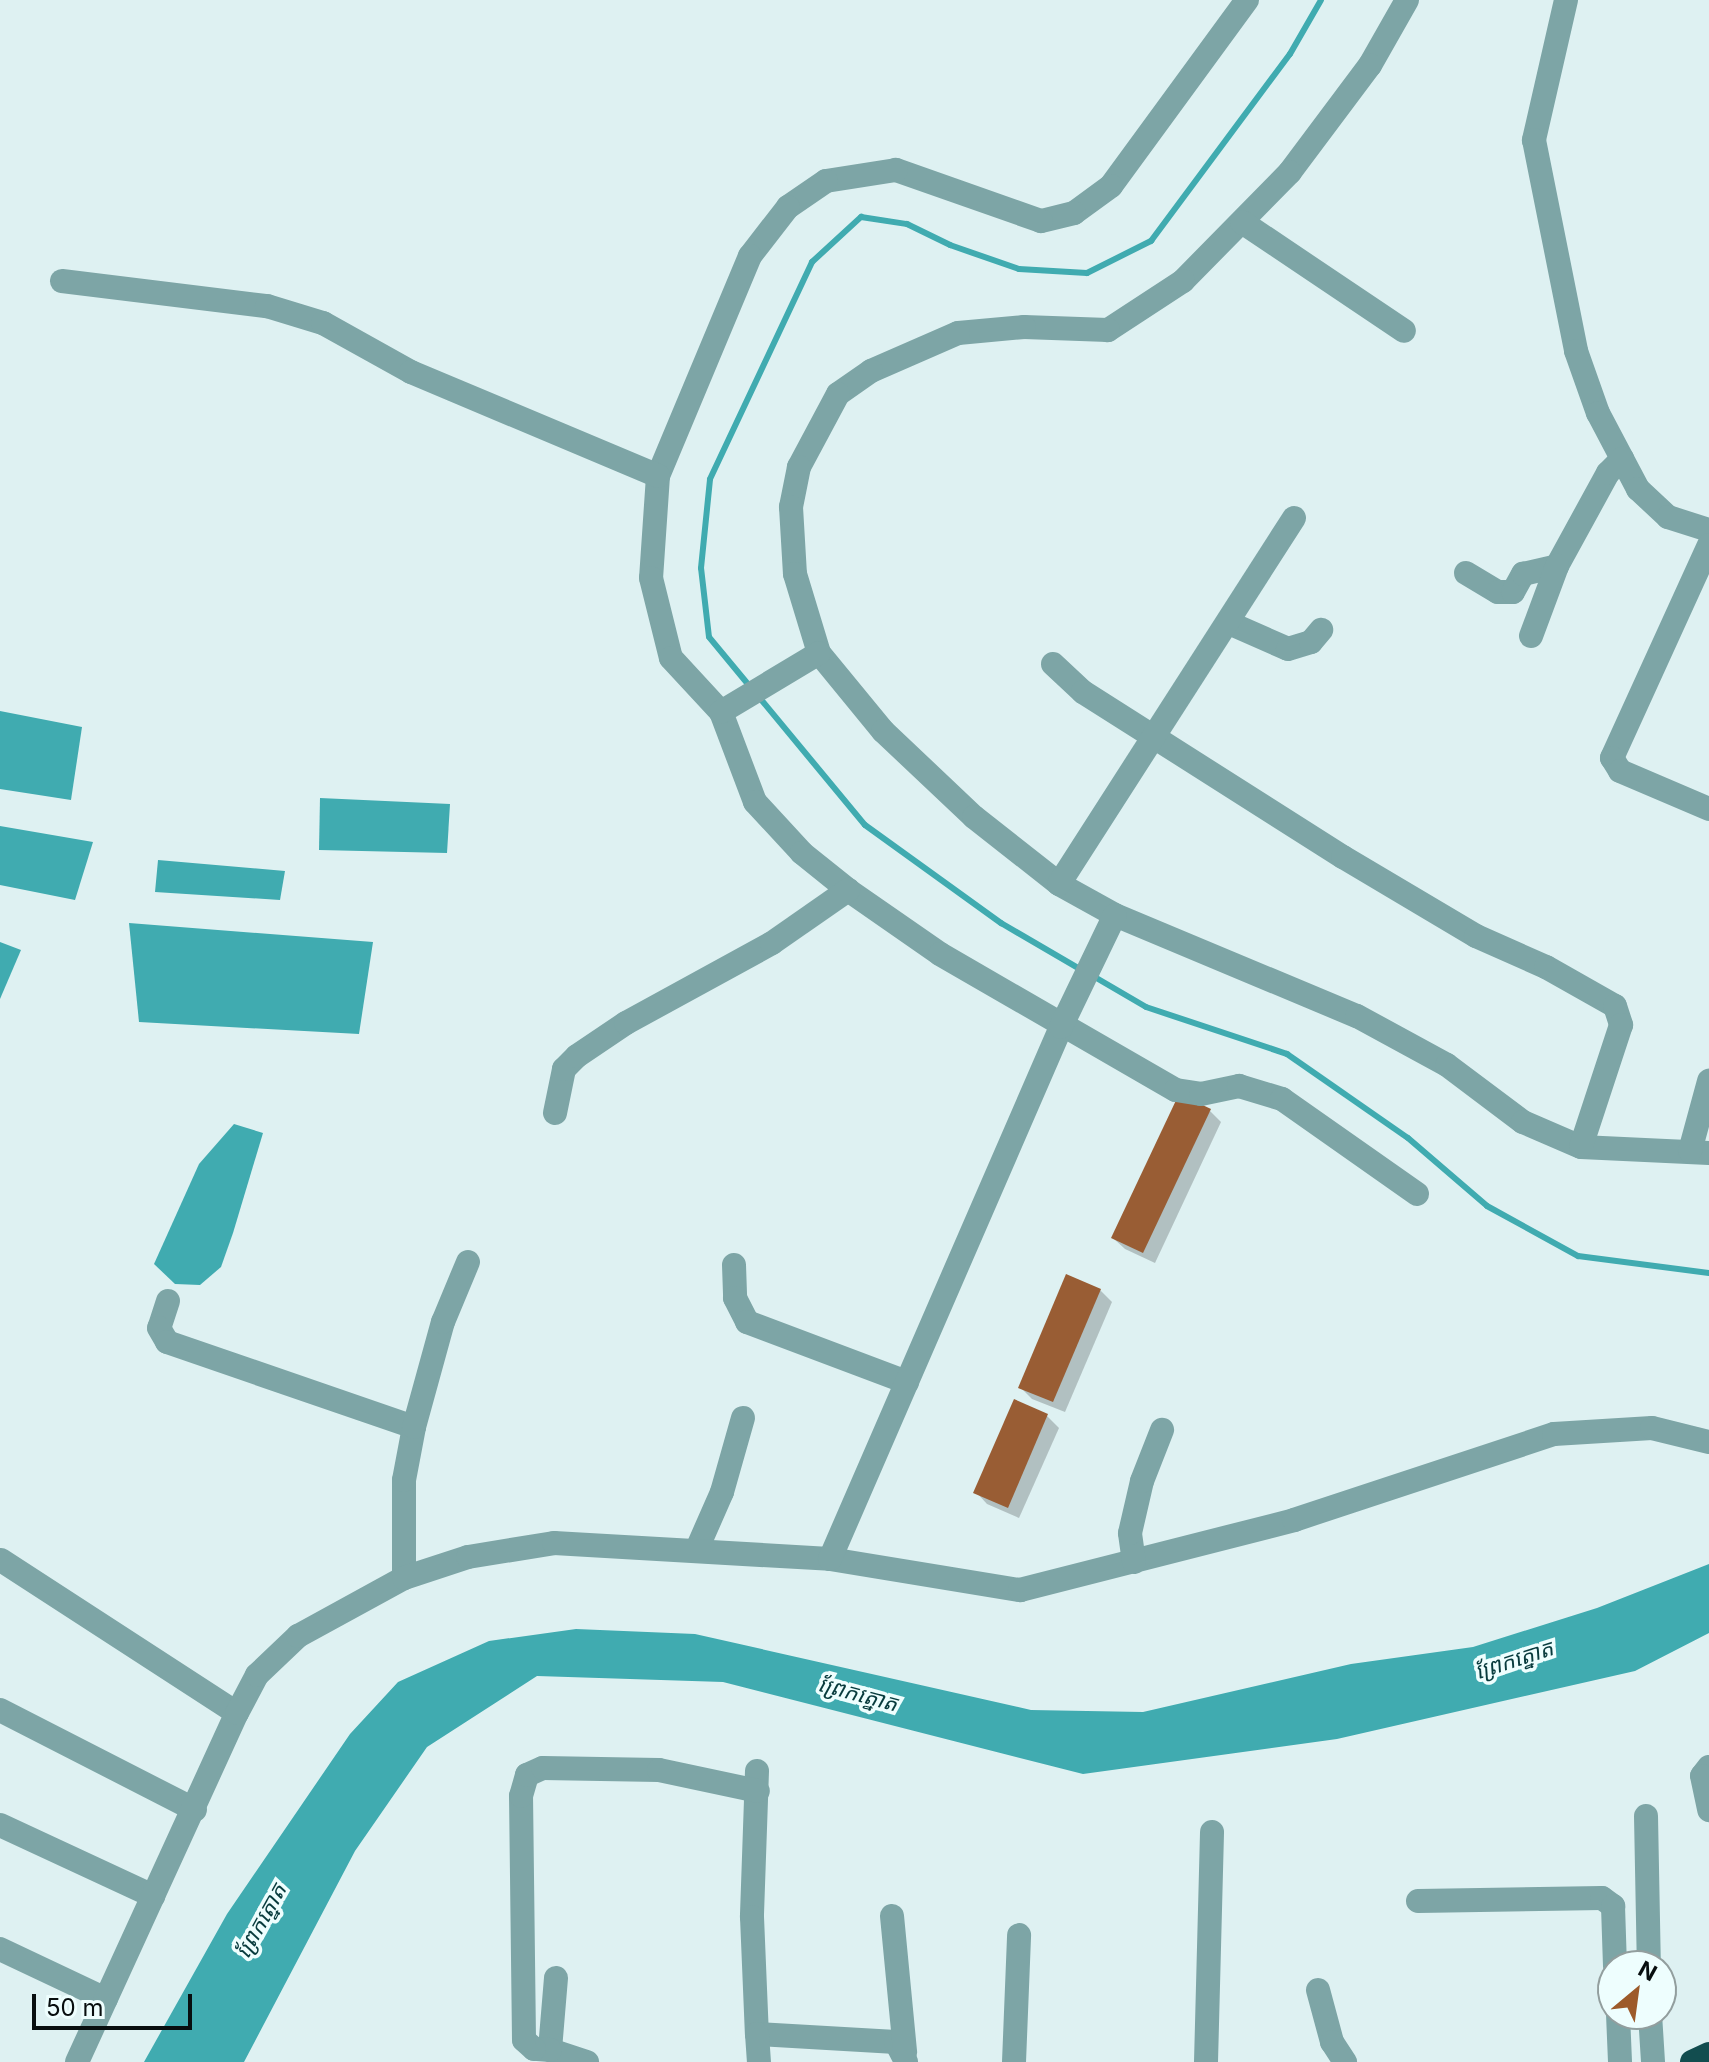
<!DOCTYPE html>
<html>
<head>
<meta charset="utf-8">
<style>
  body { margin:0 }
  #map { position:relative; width:1709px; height:2062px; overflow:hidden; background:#def1f2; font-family:Inter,"Noto Sans Khmer",sans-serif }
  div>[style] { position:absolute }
  .water>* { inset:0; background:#40abb0 }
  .shadow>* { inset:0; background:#0003 }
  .stream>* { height:6px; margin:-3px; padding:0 3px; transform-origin:3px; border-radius:3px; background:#40abb0 }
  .building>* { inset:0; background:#995d34 }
  .minor>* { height:24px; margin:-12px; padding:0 12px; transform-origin:12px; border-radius:12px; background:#7da5a6 }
  .highway>* { height:24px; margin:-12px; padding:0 12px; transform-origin:12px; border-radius:12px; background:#124d4f }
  span { translate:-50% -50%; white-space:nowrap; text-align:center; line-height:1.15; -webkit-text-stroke:7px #eefefe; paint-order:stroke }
  .water-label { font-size:22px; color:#083b3d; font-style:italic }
  .north { position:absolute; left:1597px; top:1950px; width:80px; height:80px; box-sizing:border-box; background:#eefefe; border:2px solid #929e9e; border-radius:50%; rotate:29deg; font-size:22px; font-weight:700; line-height:32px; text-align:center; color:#080e0f }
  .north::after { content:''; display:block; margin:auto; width:28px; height:36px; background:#9d5a2a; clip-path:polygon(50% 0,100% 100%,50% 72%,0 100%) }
  .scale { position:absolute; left:32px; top:1994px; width:160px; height:36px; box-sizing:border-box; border:4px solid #080e0f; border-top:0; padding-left:10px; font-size:24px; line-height:28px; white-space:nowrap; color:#080e0f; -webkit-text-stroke:6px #eefefe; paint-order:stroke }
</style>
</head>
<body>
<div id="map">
  <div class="water">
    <i style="clip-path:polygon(0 711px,82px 727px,71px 800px,0 789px)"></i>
    <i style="clip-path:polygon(320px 798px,450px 804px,447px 853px,319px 850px)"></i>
    <i style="clip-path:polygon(0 826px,93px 842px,75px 900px,0 885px)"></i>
    <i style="clip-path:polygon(158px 860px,285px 871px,280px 900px,155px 892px)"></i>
    <i style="clip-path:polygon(129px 923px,373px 942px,359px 1034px,139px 1022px)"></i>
    <i style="clip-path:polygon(0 942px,21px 950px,0 999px)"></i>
    <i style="clip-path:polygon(234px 1124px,263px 1133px,233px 1233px,221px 1267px,200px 1285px,175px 1284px,154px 1264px,199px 1164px)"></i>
    <i style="clip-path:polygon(1709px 1564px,1709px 1633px,1635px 1671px,1337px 1739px,1083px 1774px,723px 1682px,537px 1676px,427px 1747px,355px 1851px,244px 2062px,144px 2062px,227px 1914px,350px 1734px,398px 1682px,489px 1641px,576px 1629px,695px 1634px,1031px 1710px,1143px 1712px,1351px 1664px,1473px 1647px,1597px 1608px)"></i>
  </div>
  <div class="shadow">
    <i style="clip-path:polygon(1210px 1111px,1221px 1122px,1155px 1263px,1125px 1249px,1113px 1238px)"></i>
    <i style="clip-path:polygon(1100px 1290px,1112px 1302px,1065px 1412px,1032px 1399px,1020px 1387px)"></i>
    <i style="clip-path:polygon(1015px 1402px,1047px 1416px,1059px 1428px,1019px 1518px,987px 1504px,976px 1492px)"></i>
  </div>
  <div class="stream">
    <i style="left:752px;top:689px;width:67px;rotate:-129.6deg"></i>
    <i style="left:709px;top:637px;width:69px;rotate:-96.6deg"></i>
    <i style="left:701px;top:568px;width:89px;rotate:-84.2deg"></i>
    <i style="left:710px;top:479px;width:240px;rotate:-64.8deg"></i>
    <i style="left:812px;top:262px;width:67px;rotate:-42.6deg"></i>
    <i style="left:861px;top:217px;width:47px;rotate:8.7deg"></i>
    <i style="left:907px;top:224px;width:48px;rotate:26deg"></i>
    <i style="left:950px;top:245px;width:73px;rotate:19.2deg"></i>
    <i style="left:1019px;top:269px;width:68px;rotate:3.4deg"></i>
    <i style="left:1087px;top:273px;width:72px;rotate:-26.6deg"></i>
    <i style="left:1151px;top:241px;width:233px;rotate:-53.4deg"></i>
    <i style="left:1290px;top:54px;width:62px;rotate:-60.1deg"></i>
    <i style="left:759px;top:697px;width:166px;rotate:50.4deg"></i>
    <i style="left:865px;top:825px;width:168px;rotate:35.8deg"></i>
    <i style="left:1001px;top:923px;width:95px;rotate:30.3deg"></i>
    <i style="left:1093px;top:976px;width:61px;rotate:30.3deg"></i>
    <i style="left:1146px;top:1007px;width:149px;rotate:18.4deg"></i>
    <i style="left:1287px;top:1054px;width:147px;rotate:34.8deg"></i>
    <i style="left:1408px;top:1138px;width:104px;rotate:40.7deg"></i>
    <i style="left:1487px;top:1206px;width:104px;rotate:28.8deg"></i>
    <i style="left:1578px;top:1256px;width:132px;rotate:7.4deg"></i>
  </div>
  <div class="building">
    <i style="clip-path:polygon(1179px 1094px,1211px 1109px,1143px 1253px,1111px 1238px)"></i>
    <i style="clip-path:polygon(1066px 1274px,1101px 1289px,1053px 1402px,1018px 1388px)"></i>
    <i style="clip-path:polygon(1014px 1399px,1048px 1414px,1008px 1508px,973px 1493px)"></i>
  </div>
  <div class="minor">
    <i style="left:1247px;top:0;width:230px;rotate:126.2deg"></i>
    <i style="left:1111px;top:186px;width:46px;rotate:143.9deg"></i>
    <i style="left:1074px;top:213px;width:34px;rotate:166deg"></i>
    <i style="left:1041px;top:221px;width:154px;rotate:-160.6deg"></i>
    <i style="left:896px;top:170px;width:71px;rotate:171.1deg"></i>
    <i style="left:826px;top:181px;width:46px;rotate:145.6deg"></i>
    <i style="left:788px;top:207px;width:62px;rotate:127.8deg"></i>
    <i style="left:750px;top:256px;width:238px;rotate:112.7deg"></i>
    <i style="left:658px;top:476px;width:102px;rotate:93.9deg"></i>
    <i style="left:651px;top:578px;width:82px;rotate:76deg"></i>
    <i style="left:671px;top:658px;width:74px;rotate:47.2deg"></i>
    <i style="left:721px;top:712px;width:96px;rotate:69.3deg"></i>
    <i style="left:755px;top:802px;width:69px;rotate:47.3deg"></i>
    <i style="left:802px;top:853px;width:59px;rotate:38.8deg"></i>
    <i style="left:848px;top:890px;width:112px;rotate:34.8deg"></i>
    <i style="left:940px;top:954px;width:272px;rotate:30deg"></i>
    <i style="left:1176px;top:1090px;width:25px;rotate:9deg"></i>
    <i style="left:1201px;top:1094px;width:39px;rotate:-12deg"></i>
    <i style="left:1239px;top:1086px;width:45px;rotate:16.8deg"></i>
    <i style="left:1282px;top:1099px;width:165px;rotate:35.1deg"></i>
    <i style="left:1407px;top:0;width:75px;rotate:119.6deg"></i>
    <i style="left:1370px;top:65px;width:134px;rotate:126.8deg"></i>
    <i style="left:1290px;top:172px;width:153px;rotate:134.5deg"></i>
    <i style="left:1183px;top:281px;width:90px;rotate:146.8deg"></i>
    <i style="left:1108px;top:330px;width:84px;rotate:-178deg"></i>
    <i style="left:1024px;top:327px;width:66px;rotate:174.8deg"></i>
    <i style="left:958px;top:333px;width:95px;rotate:156.4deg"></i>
    <i style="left:871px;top:371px;width:40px;rotate:145.1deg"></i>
    <i style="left:838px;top:394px;width:83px;rotate:118.1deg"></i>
    <i style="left:799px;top:467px;width:41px;rotate:101.3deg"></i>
    <i style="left:791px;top:507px;width:67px;rotate:86.6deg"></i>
    <i style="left:795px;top:574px;width:83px;rotate:73.1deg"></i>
    <i style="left:819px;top:653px;width:101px;rotate:50.6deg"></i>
    <i style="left:883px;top:731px;width:125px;rotate:43.4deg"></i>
    <i style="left:974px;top:817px;width:108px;rotate:38.2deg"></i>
    <i style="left:1059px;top:884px;width:64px;rotate:29deg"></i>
    <i style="left:1115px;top:915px;width:262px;rotate:22.7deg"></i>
    <i style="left:1357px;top:1016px;width:102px;rotate:28.6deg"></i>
    <i style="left:1447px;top:1065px;width:95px;rotate:36.9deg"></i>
    <i style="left:1523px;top:1122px;width:63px;rotate:23.3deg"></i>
    <i style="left:1581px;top:1147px;width:128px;rotate:2.7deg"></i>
    <i style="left:1566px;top:0;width:144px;rotate:102.9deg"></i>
    <i style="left:1534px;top:140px;width:215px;rotate:78.7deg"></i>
    <i style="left:1576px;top:351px;width:66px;rotate:70.5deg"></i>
    <i style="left:1598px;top:413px;width:86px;rotate:62.2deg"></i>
    <i style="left:1638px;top:489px;width:41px;rotate:43deg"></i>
    <i style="left:1668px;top:517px;width:43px;rotate:17.6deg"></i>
    <i style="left:1242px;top:222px;width:195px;rotate:33.9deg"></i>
    <i style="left:62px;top:281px;width:207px;rotate:7deg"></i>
    <i style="left:267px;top:306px;width:59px;rotate:16.9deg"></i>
    <i style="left:323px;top:323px;width:101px;rotate:29.1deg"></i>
    <i style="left:411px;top:372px;width:268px;rotate:22.8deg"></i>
    <i style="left:1709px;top:545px;width:234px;rotate:114.5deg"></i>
    <i style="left:1612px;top:758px;width:15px;rotate:58deg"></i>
    <i style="left:1620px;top:771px;width:97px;rotate:23.1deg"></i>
    <i style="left:1466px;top:573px;width:37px;rotate:31deg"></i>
    <i style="left:1498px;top:592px;width:15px"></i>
    <i style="left:1513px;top:592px;width:21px;rotate:-61deg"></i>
    <i style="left:1523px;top:574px;width:35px;rotate:-13deg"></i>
    <i style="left:1557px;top:566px;width:106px;rotate:-61.3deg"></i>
    <i style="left:1608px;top:473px;width:20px;rotate:-45deg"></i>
    <i style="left:1229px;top:623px;width:64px;rotate:23.8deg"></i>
    <i style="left:1288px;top:649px;width:24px;rotate:-17deg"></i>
    <i style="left:1311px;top:642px;width:16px;rotate:-50deg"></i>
    <i style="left:1531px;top:636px;width:75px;rotate:-69.6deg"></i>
    <i style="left:1053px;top:664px;width:41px;rotate:43deg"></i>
    <i style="left:1083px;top:692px;width:308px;rotate:32.4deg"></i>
    <i style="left:1343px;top:857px;width:155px;rotate:30.7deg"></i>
    <i style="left:1476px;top:936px;width:77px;rotate:23.9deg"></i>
    <i style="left:1546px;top:967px;width:79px;rotate:29.5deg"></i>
    <i style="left:1615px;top:1006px;width:20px;rotate:72deg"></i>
    <i style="left:1621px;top:1025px;width:128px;rotate:108.2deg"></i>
    <i style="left:721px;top:712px;width:114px;rotate:-31deg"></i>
    <i style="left:1059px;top:884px;width:435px;rotate:-57.3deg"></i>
    <i style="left:555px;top:1113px;width:45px;rotate:-78.4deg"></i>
    <i style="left:564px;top:1069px;width:18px;rotate:-45deg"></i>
    <i style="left:577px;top:1056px;width:59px;rotate:-34deg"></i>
    <i style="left:626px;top:1023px;width:166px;rotate:-28.7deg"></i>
    <i style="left:772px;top:943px;width:93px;rotate:-34.9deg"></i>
    <i style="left:1690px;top:1151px;width:73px;rotate:-74.8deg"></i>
    <i style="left:734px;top:1265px;width:33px;rotate:88deg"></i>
    <i style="left:735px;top:1298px;width:27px;rotate:63deg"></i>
    <i style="left:747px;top:1322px;width:171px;rotate:20.6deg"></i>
    <i style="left:168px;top:1301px;width:28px;rotate:108deg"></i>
    <i style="left:159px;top:1328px;width:16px;rotate:60deg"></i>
    <i style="left:167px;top:1342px;width:261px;rotate:19deg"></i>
    <i style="left:697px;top:1549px;width:62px;rotate:-66.3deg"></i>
    <i style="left:722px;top:1492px;width:77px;rotate:-74.2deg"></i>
    <i style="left:830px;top:1559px;width:193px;rotate:9.3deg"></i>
    <i style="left:1020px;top:1590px;width:283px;rotate:-14.3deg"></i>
    <i style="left:1294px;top:1520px;width:274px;rotate:-18.3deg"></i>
    <i style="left:1554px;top:1434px;width:98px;rotate:-3.5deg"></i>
    <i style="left:1652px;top:1428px;width:59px;rotate:13.8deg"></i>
    <i style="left:1px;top:1560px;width:281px;rotate:33deg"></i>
    <i style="left:1134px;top:1562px;width:29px;rotate:-98deg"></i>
    <i style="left:1130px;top:1533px;width:53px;rotate:-77deg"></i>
    <i style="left:1142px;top:1481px;width:55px;rotate:-68.6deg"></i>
    <i style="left:404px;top:1578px;width:98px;rotate:-90deg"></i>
    <i style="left:404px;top:1480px;width:54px;rotate:-79.3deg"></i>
    <i style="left:414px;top:1427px;width:109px;rotate:-74.6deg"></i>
    <i style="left:443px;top:1322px;width:65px;rotate:-67.4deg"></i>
    <i style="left:0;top:1710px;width:219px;rotate:27.1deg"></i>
    <i style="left:1709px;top:1767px;width:11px;rotate:128deg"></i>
    <i style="left:1702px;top:1776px;width:35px;rotate:78deg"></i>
    <i style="left:757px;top:1771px;width:146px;rotate:92deg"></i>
    <i style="left:752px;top:1917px;width:117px;rotate:87.6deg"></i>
    <i style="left:757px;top:2034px;width:139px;rotate:3.3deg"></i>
    <i style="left:896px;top:2042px;width:22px;rotate:63deg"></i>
    <i style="left:1646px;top:1816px;width:150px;rotate:88.9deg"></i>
    <i style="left:0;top:1825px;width:169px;rotate:24.9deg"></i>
    <i style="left:1418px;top:1901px;width:184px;rotate:-0.9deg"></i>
    <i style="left:1602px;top:1898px;width:14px;rotate:36deg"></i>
    <i style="left:1613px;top:1906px;width:60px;rotate:88.1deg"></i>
    <i style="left:892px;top:1916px;width:137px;rotate:84.5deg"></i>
    <i style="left:0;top:1949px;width:117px;rotate:25.3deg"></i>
    <i style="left:556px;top:1978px;width:72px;rotate:94.8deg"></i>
    <i style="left:550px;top:2050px;width:39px;rotate:18deg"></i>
    <i style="left:1318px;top:1990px;width:54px;rotate:74.9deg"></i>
    <i style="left:1332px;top:2042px;width:24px;rotate:57deg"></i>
    <i style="left:1618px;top:2014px;width:48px;rotate:87.6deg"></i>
    <i style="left:1650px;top:2014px;width:48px;rotate:86.4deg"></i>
    <i style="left:757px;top:2034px;width:28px;rotate:86deg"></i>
    <i style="left:550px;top:2050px;width:16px;rotate:-176deg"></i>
    <i style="left:534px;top:2049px;width:13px;rotate:-138deg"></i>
    <i style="left:524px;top:2040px;width:244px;rotate:-90.7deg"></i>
    <i style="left:521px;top:1796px;width:22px;rotate:-74deg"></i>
    <i style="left:527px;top:1775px;width:17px;rotate:-24deg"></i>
    <i style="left:543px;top:1768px;width:116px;rotate:1deg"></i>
    <i style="left:659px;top:1770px;width:101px;rotate:12deg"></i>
    <i style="left:77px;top:2062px;width:384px;rotate:-65.4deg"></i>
    <i style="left:237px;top:1713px;width:43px;rotate:-62.2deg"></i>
    <i style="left:257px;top:1675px;width:57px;rotate:-43.6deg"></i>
    <i style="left:298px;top:1636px;width:121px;rotate:-28.7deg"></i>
    <i style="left:404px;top:1578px;width:67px;rotate:-18.2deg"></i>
    <i style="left:468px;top:1557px;width:87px;rotate:-9.2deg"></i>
    <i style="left:554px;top:1543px;width:276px;rotate:3.3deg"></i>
    <i style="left:830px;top:1559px;width:580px;rotate:-66.53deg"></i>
    <i style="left:1061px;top:1027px;width:124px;rotate:-64.3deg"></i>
    <i style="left:1014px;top:2062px;width:127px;rotate:-87.7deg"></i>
    <i style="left:1206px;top:2062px;width:230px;rotate:-88.5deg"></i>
  </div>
  <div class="highway">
    <i style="left:1692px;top:2062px;width:19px;rotate:-25deg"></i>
  </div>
  <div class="water-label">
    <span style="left:1514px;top:1660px;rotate:-18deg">ព្រែកត្នោត</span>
    <span style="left:858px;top:1694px;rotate:15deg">ព្រែកត្នោត</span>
    <span style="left:261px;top:1921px;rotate:-61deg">ព្រែកត្នោត</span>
  </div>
  <div class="north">N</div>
  <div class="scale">50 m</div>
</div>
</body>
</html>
